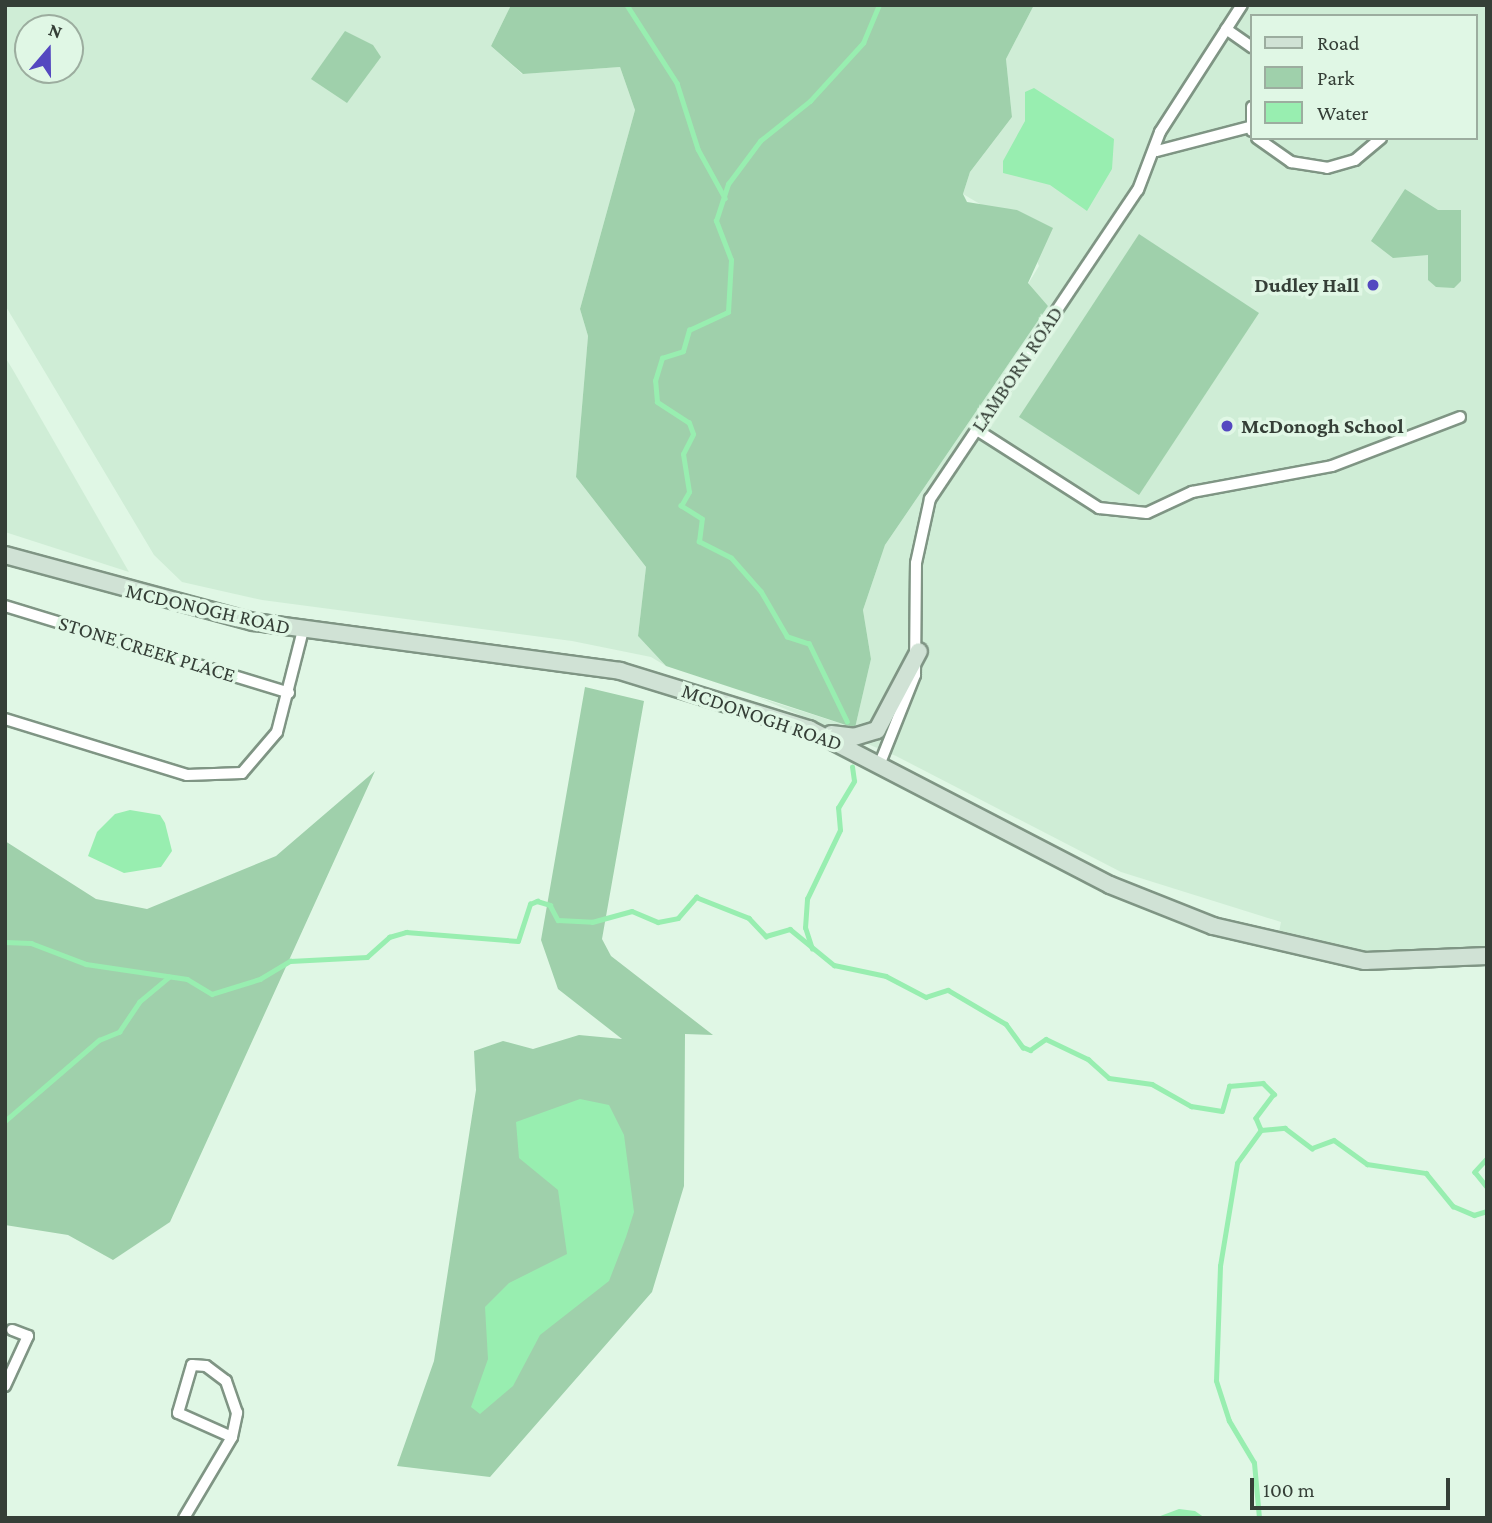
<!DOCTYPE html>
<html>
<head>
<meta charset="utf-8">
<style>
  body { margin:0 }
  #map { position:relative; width:1492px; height:1523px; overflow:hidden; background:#e0f7e5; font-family:"Crimson Pro",serif }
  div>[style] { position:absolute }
  .built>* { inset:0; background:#cfedd6 }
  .green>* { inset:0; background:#9fd0ab }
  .water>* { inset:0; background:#98eeb0 }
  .stream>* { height:4.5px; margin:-2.25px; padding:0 2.25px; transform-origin:2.25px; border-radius:2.25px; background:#98eeb0 }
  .roads { filter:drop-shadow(2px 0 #7f9584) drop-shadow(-2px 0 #7f9584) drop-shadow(0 2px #7f9584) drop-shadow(0 -2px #7f9584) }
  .street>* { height:10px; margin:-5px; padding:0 5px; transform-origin:5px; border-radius:5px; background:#fff }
  .secondary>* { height:16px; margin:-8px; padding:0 8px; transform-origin:8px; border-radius:8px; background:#d0e2d5 }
  .dots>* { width:19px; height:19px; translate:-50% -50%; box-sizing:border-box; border:4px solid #e0f7e5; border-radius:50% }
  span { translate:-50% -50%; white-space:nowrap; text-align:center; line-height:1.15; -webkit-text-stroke:7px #e0f7e5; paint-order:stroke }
  .poi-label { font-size:21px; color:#353f37; font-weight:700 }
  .right { translate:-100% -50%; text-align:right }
  .left { translate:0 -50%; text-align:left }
  .street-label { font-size:21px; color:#353f37 }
  .frame { position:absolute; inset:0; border:7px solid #353f37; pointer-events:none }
  .legend { position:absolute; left:1250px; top:14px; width:228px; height:126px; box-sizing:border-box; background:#e0f7e5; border:2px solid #9cad9f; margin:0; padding:9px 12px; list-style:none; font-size:21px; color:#353f37 }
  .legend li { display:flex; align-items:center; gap:14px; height:35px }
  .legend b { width:35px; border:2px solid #9cad9f }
  .north { position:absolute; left:14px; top:14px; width:70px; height:70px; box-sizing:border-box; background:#e0f7e5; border:2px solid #9cad9f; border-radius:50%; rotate:20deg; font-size:19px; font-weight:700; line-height:28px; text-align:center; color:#353f37 }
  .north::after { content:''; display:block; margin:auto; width:24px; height:32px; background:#5448c0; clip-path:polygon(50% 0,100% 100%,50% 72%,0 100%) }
  .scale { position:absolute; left:1250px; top:1478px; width:200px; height:32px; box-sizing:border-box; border:4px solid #353f37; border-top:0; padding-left:9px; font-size:21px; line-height:24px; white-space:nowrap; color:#353f37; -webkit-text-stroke:5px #e0f7e5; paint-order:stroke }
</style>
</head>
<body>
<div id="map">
  <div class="built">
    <i style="clip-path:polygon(evenodd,5px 5px,511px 5px,491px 46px,522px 74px,620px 67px,635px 110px,580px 309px,588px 336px,576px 477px,646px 567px,638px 636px,666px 666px,651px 657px,572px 641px,262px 600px,182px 582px,154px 555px,5px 305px,5px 5px,28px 28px,70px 28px,70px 70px,28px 70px,28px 28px)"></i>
    <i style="clip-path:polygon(evenodd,1034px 5px,1487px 5px,1487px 948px,1370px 954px,1278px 937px,1281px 922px,1121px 872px,896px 756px,757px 697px,855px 728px,871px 659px,863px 610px,885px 545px,1048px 306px,1028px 284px,1039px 266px,1017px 210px,985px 207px,963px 194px,970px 172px,1012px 117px,1006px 59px,1034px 5px,1252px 16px,1476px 16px,1476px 138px,1252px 138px,1252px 16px)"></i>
    <i style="clip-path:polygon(5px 357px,13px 370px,129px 572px,5px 532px)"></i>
  </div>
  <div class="green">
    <i style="clip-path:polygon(511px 5px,1034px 5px,1006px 59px,1012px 117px,970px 172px,963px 194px,967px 202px,1017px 210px,1053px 228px,1028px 283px,1048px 306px,885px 545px,863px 610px,871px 659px,855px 728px,666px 666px,638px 636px,646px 567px,576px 477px,588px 336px,580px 309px,635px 110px,620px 67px,523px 74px,491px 46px)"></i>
    <i style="clip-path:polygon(345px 31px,373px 45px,381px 57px,347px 103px,311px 79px)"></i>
    <i style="clip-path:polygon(1405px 189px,1438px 210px,1461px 210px,1461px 281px,1454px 288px,1436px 287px,1428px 280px,1428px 255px,1393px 258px,1371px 241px)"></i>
    <i style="clip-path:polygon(1139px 234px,1259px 313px,1139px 495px,1019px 417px)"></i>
    <i style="clip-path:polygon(585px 687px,644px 701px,602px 939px,611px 956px,713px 1035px,685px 1034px,684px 1186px,652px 1292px,490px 1477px,397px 1466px,434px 1361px,476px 1090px,474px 1051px,503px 1041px,533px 1049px,579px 1035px,622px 1039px,558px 989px,541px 940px)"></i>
    <i style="clip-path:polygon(375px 771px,170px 1222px,113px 1260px,68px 1235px,5px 1225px,5px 841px,96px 899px,147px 909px,276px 856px)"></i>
  </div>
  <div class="water">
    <i style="clip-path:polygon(1034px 88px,1114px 139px,1112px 169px,1087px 211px,1050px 185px,1003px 173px,1003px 161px,1025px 121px,1025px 92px)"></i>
    <i style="clip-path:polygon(130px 810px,160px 815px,165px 823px,172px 851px,161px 867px,124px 873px,88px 856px,97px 832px,115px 814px)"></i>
    <i style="clip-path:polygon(580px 1099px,609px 1105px,624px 1135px,634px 1212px,626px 1237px,609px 1281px,540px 1335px,513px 1386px,480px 1414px,471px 1407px,488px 1359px,485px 1307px,509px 1283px,567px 1254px,558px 1190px,519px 1158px,516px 1122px)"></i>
    <i style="clip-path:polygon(1179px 1509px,1195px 1511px,1205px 1518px,1155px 1518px)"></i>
  </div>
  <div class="stream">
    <i style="left:627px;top:5px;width:93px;rotate:57.3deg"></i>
    <i style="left:677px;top:83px;width:69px;rotate:72.3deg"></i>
    <i style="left:698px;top:149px;width:56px;rotate:61.1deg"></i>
    <i style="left:847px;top:722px;width:87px;rotate:-116deg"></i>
    <i style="left:809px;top:644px;width:23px;rotate:-162deg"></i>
    <i style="left:787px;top:637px;width:52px;rotate:-120deg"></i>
    <i style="left:761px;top:592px;width:45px;rotate:-131.4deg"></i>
    <i style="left:731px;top:558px;width:36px;rotate:-153deg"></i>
    <i style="left:699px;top:542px;width:23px;rotate:-83deg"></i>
    <i style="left:702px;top:519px;width:25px;rotate:-148deg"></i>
    <i style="left:681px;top:506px;width:16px;rotate:-60deg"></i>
    <i style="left:689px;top:492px;width:38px;rotate:-99deg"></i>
    <i style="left:683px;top:454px;width:22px;rotate:-63deg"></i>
    <i style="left:693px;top:434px;width:12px;rotate:-110deg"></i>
    <i style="left:689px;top:423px;width:38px;rotate:-147deg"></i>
    <i style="left:657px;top:402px;width:21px;rotate:-95deg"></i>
    <i style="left:655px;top:381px;width:24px;rotate:-73deg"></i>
    <i style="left:662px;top:358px;width:22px;rotate:-18deg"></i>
    <i style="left:683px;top:351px;width:22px;rotate:-74deg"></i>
    <i style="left:689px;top:330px;width:43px;rotate:-24.8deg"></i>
    <i style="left:728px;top:312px;width:52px;rotate:-86.7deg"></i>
    <i style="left:731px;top:260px;width:42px;rotate:-111deg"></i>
    <i style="left:716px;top:221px;width:39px;rotate:-72deg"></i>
    <i style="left:728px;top:184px;width:54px;rotate:-53.3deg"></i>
    <i style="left:760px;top:141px;width:64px;rotate:-38.7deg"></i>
    <i style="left:810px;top:101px;width:79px;rotate:-47.6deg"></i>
    <i style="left:863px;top:43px;width:41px;rotate:-67.2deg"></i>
    <i style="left:5px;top:942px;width:26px;rotate:2deg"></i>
    <i style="left:31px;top:943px;width:59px;rotate:20.9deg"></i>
    <i style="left:86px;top:964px;width:102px;rotate:8.4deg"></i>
    <i style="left:187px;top:979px;width:29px;rotate:31deg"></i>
    <i style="left:212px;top:994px;width:50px;rotate:-17.4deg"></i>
    <i style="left:260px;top:979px;width:35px;rotate:-31deg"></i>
    <i style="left:290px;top:961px;width:77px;rotate:-3deg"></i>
    <i style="left:367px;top:957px;width:30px;rotate:-42deg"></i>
    <i style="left:389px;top:937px;width:18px;rotate:-16deg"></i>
    <i style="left:406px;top:932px;width:112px;rotate:4.6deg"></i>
    <i style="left:518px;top:941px;width:39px;rotate:-72deg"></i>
    <i style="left:530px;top:904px;width:8px;rotate:-23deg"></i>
    <i style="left:537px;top:901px;width:14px;rotate:17deg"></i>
    <i style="left:550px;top:905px;width:17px;rotate:62deg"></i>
    <i style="left:558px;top:920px;width:34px;rotate:3deg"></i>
    <i style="left:592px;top:922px;width:41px;rotate:-15.4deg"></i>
    <i style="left:632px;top:911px;width:28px;rotate:23deg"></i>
    <i style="left:658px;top:922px;width:20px;rotate:-11deg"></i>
    <i style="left:678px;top:918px;width:28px;rotate:-49deg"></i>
    <i style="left:696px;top:897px;width:57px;rotate:21.6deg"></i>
    <i style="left:749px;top:918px;width:25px;rotate:47deg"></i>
    <i style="left:766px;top:936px;width:25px;rotate:-16deg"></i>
    <i style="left:790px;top:929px;width:57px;rotate:39.3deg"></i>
    <i style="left:834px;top:965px;width:53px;rotate:11.9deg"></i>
    <i style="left:886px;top:976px;width:45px;rotate:27.7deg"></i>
    <i style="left:926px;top:997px;width:23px;rotate:-18deg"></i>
    <i style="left:948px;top:990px;width:67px;rotate:30.4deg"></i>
    <i style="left:1006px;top:1024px;width:29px;rotate:54deg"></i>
    <i style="left:1023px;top:1047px;width:8px;rotate:23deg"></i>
    <i style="left:1030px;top:1050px;width:19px;rotate:-35deg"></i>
    <i style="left:1046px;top:1039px;width:47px;rotate:25.5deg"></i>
    <i style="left:1088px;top:1059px;width:28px;rotate:42deg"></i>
    <i style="left:1109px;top:1078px;width:43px;rotate:7.9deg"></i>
    <i style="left:1152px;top:1084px;width:45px;rotate:29.4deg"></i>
    <i style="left:1191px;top:1106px;width:31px;rotate:9deg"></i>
    <i style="left:1222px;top:1111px;width:26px;rotate:-74deg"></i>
    <i style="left:1229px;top:1086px;width:34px;rotate:-5deg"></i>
    <i style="left:1263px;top:1083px;width:16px;rotate:45deg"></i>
    <i style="left:1274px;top:1094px;width:30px;rotate:127deg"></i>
    <i style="left:1256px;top:1118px;width:13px;rotate:67deg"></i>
    <i style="left:1261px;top:1130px;width:24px;rotate:-5deg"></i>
    <i style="left:1285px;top:1128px;width:34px;rotate:37deg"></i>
    <i style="left:1312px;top:1148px;width:23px;rotate:-20deg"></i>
    <i style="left:1334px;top:1140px;width:41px;rotate:36deg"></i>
    <i style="left:1367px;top:1164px;width:60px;rotate:8.7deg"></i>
    <i style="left:1426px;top:1173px;width:43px;rotate:50.7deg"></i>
    <i style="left:1453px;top:1206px;width:23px;rotate:23deg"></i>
    <i style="left:1474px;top:1215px;width:14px;rotate:-17deg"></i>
    <i style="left:812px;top:949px;width:22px;rotate:-108deg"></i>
    <i style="left:805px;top:928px;width:29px;rotate:-86deg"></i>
    <i style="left:807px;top:899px;width:76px;rotate:-64.4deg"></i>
    <i style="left:840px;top:830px;width:22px;rotate:-95deg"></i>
    <i style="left:838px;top:808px;width:31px;rotate:-59deg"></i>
    <i style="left:854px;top:781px;width:14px;rotate:-98deg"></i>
    <i style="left:5px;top:1121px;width:124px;rotate:-40.8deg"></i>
    <i style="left:99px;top:1040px;width:22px;rotate:-22deg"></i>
    <i style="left:119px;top:1032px;width:36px;rotate:-56deg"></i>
    <i style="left:139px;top:1002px;width:39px;rotate:-40deg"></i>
    <i style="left:1487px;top:1159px;width:18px;rotate:133deg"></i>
    <i style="left:1475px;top:1172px;width:19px;rotate:51deg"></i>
    <i style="left:1259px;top:1518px;width:55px;rotate:-95.2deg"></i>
    <i style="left:1254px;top:1463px;width:49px;rotate:-120.8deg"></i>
    <i style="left:1229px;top:1421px;width:42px;rotate:-108deg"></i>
    <i style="left:1216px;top:1381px;width:115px;rotate:-88deg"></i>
    <i style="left:1220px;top:1266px;width:104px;rotate:-80.6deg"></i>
    <i style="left:1237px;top:1163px;width:41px;rotate:-54deg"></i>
  </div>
  <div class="roads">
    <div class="street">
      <i style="left:1226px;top:29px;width:32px;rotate:35deg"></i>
      <i style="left:1252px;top:107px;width:24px;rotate:90deg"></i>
      <i style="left:1257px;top:138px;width:42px;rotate:35.2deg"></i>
      <i style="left:1291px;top:162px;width:36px;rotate:9deg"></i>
      <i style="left:1327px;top:168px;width:29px;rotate:-16deg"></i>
      <i style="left:1355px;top:160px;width:34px;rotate:-40deg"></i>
      <i style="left:1157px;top:151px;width:95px;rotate:-14.6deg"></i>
      <i style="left:977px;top:430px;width:145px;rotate:32.6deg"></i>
      <i style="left:1099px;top:508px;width:48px;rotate:5.9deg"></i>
      <i style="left:1147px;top:513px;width:50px;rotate:-25deg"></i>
      <i style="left:1192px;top:492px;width:142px;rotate:-10.5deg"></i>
      <i style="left:1332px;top:466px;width:137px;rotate:-20.9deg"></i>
      <i style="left:5px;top:606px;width:297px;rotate:17deg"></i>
      <i style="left:5px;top:719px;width:190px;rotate:17.1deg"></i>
      <i style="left:187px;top:775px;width:55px;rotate:-2.1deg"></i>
      <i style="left:242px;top:773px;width:54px;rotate:-49.5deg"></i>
      <i style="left:277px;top:732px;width:105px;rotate:-75.7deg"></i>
      <i style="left:880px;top:763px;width:95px;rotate:-68.3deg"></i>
      <i style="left:915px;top:675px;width:112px;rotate:-89.5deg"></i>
      <i style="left:916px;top:563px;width:66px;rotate:-77.7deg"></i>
      <i style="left:930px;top:499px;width:372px;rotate:-56.1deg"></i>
      <i style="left:1138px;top:190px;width:62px;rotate:-69.2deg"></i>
      <i style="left:1160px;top:132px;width:151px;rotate:-57.2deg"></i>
      <i style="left:5px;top:1386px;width:55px;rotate:-65.3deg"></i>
      <i style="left:28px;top:1336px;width:17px;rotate:-159deg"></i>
      <i style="left:184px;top:1518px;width:94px;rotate:-59.3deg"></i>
      <i style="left:232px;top:1437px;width:25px;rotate:-78deg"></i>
      <i style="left:237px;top:1413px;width:34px;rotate:-109deg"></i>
      <i style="left:226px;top:1381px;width:25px;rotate:-143deg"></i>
      <i style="left:206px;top:1366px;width:14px;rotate:-176deg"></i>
      <i style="left:192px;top:1365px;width:50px;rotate:106.3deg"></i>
      <i style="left:178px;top:1413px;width:59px;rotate:24deg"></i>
    </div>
    <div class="secondary">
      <i style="left:5px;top:555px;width:258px;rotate:15.1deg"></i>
      <i style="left:254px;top:622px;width:369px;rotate:7.6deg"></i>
      <i style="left:620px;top:671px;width:198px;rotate:17.1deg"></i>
      <i style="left:809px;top:729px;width:339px;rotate:27.4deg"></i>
      <i style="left:1110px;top:885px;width:111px;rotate:21.7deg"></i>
      <i style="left:1213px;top:926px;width:156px;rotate:13deg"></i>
      <i style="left:1365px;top:961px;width:122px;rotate:-2.3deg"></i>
      <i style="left:831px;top:734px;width:23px;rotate:7deg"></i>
      <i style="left:854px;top:737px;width:24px;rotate:-17deg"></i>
      <i style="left:877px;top:730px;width:89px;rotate:-62deg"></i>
    </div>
  </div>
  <div class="dots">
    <i style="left:1373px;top:285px;background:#5448c0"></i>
    <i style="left:1227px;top:426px;background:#5448c0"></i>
  </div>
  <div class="poi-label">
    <span class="right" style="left:1359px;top:285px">Dudley Hall</span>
    <span class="left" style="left:1241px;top:426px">McDonogh School</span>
  </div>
  <div class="street-label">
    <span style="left:1017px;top:369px;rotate:-56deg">LAMBORN ROAD</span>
    <span style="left:208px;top:609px;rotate:13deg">MCDONOGH ROAD</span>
    <span style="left:147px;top:649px;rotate:17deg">STONE CREEK PLACE</span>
    <span style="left:762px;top:717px;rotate:19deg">MCDONOGH ROAD</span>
  </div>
  <div class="frame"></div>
  <ul class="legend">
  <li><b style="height:9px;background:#d0e2d5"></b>Road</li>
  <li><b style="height:19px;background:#9fd0ab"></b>Park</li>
  <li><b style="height:19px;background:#98eeb0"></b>Water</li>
  </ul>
  <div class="north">N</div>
  <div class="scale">100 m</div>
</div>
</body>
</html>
